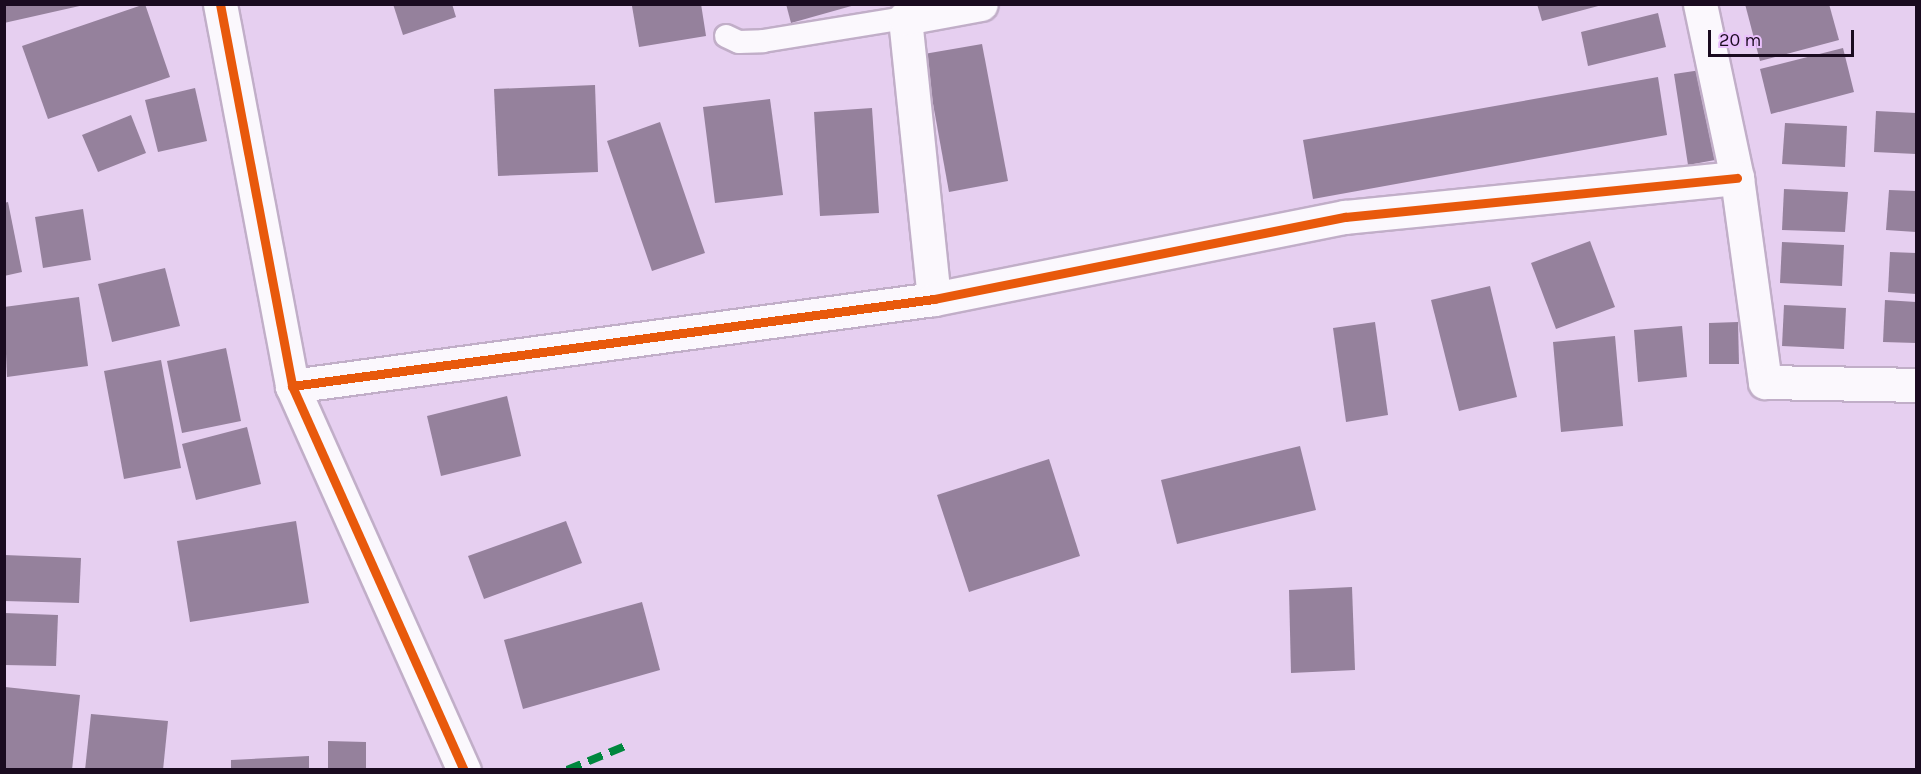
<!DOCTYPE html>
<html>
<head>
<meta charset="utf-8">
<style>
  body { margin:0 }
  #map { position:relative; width:1921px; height:774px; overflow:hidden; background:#e6cff0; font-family:Karla,sans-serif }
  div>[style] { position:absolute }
  .building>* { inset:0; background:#95819c }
  .roads { filter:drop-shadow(2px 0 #c1aec8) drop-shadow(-2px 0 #c1aec8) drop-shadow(0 2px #c1aec8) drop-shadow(0 -2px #c1aec8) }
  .service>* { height:22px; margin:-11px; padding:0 11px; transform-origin:11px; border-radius:11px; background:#fbf8fd }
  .minor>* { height:33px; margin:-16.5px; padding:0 16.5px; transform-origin:16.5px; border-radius:16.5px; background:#fbf8fd }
  .quiet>* { height:8px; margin-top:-4px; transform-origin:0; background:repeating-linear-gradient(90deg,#00873e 0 15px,transparent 0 23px) }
  .cycleway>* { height:9px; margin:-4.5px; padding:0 4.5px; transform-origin:4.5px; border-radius:4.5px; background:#e8590c }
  span { translate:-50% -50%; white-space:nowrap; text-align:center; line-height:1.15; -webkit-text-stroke:6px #ebc1fe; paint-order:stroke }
  .frame { position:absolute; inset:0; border:6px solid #1a0b20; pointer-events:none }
  .scale { position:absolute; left:1708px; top:30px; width:146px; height:27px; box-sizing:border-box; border:3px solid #1a0b20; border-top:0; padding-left:8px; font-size:18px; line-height:21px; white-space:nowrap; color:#1a0b20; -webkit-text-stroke:4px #ebc1fe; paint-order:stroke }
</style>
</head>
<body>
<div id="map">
  <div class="building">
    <i style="clip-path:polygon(145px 4px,170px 77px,48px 119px,22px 46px)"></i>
    <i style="clip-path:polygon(393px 4px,452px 4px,456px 17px,403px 35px)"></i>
    <i style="clip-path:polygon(701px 4px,706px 36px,639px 47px,632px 6px)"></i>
    <i style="clip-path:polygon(786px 4px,855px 4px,855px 5px,791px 23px)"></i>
    <i style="clip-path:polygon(1537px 4px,1602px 4px,1602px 5px,1542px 21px)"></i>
    <i style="clip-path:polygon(1745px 4px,1829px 4px,1839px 40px,1760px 61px)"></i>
    <i style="clip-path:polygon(4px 5px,84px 5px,4px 23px)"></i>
    <i style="clip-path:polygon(1658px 13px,1666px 47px,1588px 66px,1581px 32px)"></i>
    <i style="clip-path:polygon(982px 44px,1008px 181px,949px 192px,924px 54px)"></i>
    <i style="clip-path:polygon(1843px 48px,1854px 92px,1771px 114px,1760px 69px)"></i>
    <i style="clip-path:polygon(1701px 70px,1715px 160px,1688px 165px,1674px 74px)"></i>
    <i style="clip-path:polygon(1658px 77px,1667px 135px,1313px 199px,1303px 140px)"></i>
    <i style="clip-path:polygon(595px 85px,598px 172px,498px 176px,494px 89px)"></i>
    <i style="clip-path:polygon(195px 88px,207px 141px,158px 152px,145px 100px)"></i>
    <i style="clip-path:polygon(770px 99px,783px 195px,715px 203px,703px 107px)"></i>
    <i style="clip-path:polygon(872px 108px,879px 213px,820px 216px,814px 112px)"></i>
    <i style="clip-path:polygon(1876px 111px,1916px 113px,1916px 154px,1874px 152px)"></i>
    <i style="clip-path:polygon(131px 115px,146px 153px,98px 172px,82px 135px)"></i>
    <i style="clip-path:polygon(660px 122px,705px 253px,652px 271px,607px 141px)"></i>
    <i style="clip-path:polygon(1785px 123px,1847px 126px,1845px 167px,1782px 164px)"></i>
    <i style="clip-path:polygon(1784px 189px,1848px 192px,1845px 232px,1782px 230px)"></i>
    <i style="clip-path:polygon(1889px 190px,1916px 191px,1916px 232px,1886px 230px)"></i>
    <i style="clip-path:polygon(8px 202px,22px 272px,4px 276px,4px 203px)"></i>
    <i style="clip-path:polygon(83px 209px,91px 260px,43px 268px,35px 217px)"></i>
    <i style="clip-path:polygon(1590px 241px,1615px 307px,1556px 329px,1531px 263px)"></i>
    <i style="clip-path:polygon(1782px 242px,1844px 245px,1842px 286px,1780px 283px)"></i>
    <i style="clip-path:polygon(1890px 252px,1916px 253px,1916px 294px,1888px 292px)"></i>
    <i style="clip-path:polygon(165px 268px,180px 326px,112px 342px,98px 284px)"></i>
    <i style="clip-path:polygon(1490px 286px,1517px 397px,1459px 411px,1431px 300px)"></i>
    <i style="clip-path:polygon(79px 297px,88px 366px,7px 377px,4px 307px)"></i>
    <i style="clip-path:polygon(1885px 300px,1916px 302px,1916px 343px,1883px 342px)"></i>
    <i style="clip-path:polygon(1784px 305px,1846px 308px,1844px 349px,1782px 346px)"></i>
    <i style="clip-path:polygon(1375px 322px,1388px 415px,1346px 422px,1333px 328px)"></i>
    <i style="clip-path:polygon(1738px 322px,1739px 364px,1709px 364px,1709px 323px)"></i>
    <i style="clip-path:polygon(1682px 326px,1687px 377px,1638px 382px,1634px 330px)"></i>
    <i style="clip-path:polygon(1615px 336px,1623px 426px,1561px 432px,1553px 342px)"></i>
    <i style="clip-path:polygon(226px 348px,241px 421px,182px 433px,167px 361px)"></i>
    <i style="clip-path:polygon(161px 360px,181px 468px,124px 479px,104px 371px)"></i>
    <i style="clip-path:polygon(507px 396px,521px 456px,441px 476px,427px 416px)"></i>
    <i style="clip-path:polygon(247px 427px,261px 484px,196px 500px,182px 444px)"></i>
    <i style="clip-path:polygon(1300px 446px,1316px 510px,1177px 544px,1161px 480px)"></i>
    <i style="clip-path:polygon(1049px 459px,1080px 556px,969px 592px,937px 495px)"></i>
    <i style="clip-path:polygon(296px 521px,309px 603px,190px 622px,177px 541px)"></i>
    <i style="clip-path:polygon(566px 521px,582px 563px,484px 599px,468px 556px)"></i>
    <i style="clip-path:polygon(4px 555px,81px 558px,79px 603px,4px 601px)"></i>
    <i style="clip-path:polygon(1352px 587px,1355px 670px,1291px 673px,1289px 590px)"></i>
    <i style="clip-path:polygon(642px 602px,660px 670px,523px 709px,504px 640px)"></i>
    <i style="clip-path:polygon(4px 613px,58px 615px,56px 666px,4px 665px)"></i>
    <i style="clip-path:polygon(5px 687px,80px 695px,72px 770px,5px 770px)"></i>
    <i style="clip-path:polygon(91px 714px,168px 721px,163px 770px,85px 770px)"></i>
    <i style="clip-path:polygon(328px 741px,366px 742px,366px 770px,328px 770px)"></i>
    <i style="clip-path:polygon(309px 756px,309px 770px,231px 770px,231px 760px)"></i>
  </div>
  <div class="roads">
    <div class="service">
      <i style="left:726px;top:36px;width:14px;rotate:25deg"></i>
      <i style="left:739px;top:42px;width:24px;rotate:-2deg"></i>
      <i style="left:763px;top:41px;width:144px;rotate:-9.2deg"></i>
    </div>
    <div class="minor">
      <i style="left:220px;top:4px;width:389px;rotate:79.3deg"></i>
      <i style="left:292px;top:386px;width:421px;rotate:65.9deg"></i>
      <i style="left:1700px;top:4px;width:178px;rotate:78deg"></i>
      <i style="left:1737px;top:178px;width:206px;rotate:82.2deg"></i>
      <i style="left:1765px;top:382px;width:151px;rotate:1.1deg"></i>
      <i style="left:934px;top:299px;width:282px;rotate:-95.9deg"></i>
      <i style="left:905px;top:18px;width:77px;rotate:-10.4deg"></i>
      <i style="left:292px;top:386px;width:648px;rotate:-7.72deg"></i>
      <i style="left:934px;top:299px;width:419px;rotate:-11.3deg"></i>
      <i style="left:1345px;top:217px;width:394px;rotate:-5.7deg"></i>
    </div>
  </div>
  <div class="quiet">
    <i style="left:567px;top:770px;width:68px;rotate:-22.4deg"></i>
  </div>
  <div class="cycleway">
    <i style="left:220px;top:4px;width:389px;rotate:79.3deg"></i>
    <i style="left:292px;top:386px;width:421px;rotate:65.9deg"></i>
    <i style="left:292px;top:386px;width:648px;rotate:-7.72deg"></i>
    <i style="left:934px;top:299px;width:419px;rotate:-11.3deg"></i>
    <i style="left:1345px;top:217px;width:394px;rotate:-5.7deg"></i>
  </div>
  <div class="frame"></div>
  <div class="scale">20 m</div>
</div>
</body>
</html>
